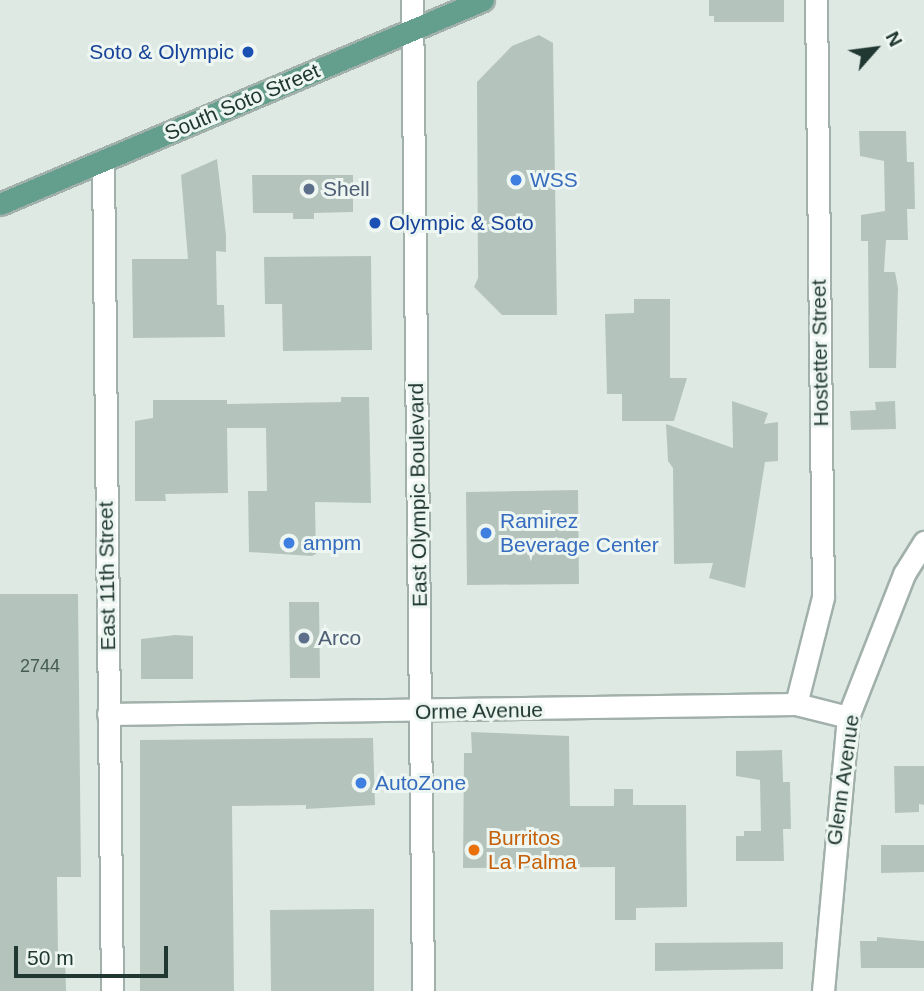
<!DOCTYPE html>
<html>
<head>
<meta charset="utf-8">
<style>
  body { margin:0 }
  #map { position:relative; width:924px; height:991px; overflow:hidden; background:#dee9e4; font-family:Helvetica,sans-serif }
  div>[style] { position:absolute }
  .building>* { inset:0; background:#b4c4bd }
  .roads { filter:drop-shadow(2px 0 #a1b0ab) drop-shadow(-2px 0 #a1b0ab) drop-shadow(0 2px #a1b0ab) drop-shadow(0 -2px #a1b0ab) }
  .minor>* { height:21px; margin:-10.5px; padding:0 10.5px; transform-origin:10.5px; border-radius:10.5px; background:#fff }
  .secondary>* { height:21px; margin:-10.5px; padding:0 10.5px; transform-origin:10.5px; border-radius:10.5px; background:#fff }
  .primary>* { height:21px; margin:-10.5px; padding:0 10.5px; transform-origin:10.5px; border-radius:10.5px; background:#649e8c }
  .dots>* { width:19px; height:19px; translate:-50% -50%; box-sizing:border-box; border:4px solid #eef6f2; border-radius:50% }
  span { translate:-50% -50%; white-space:nowrap; text-align:center; line-height:1.15; -webkit-text-stroke:6px #eef6f2; paint-order:stroke }
  .number-label { font-size:18px; color:#455b54 }
  .number-label span { -webkit-text-stroke-width:0 }
  .transit-label { font-size:21px; color:#164399 }
  .right { translate:-100% -50%; text-align:right }
  .left { translate:0 -50%; text-align:left }
  .street-label { font-size:21px; color:#203831 }
  .shop-label { font-size:21px; color:#366cbe }
  .service-label { font-size:21px; color:#4e5e75 }
  .food-label { font-size:21px; color:#c56008 }
  .north { position:absolute; left:840px; top:14px; width:70px; height:70px; -webkit-text-stroke:5px #eef6f2; paint-order:stroke; rotate:62deg; font-size:19px; font-weight:700; line-height:28px; text-align:center; color:#203831 }
  .north::after { content:''; display:block; margin:auto; width:24px; height:32px; background:#203831; clip-path:polygon(50% 0,100% 100%,50% 72%,0 100%) }
  .scale { position:absolute; left:14px; top:946px; width:154px; height:32px; box-sizing:border-box; border:4px solid #203831; border-top:0; padding-left:9px; font-size:21px; line-height:24px; white-space:nowrap; color:#203831; -webkit-text-stroke:5px #eef6f2; paint-order:stroke }
</style>
</head>
<body>
<div id="map">
  <div class="building">
    <i style="clip-path:polygon(709px 0,784px 0,784px 22px,714px 22px,714px 16px,709px 16px)"></i>
    <i style="clip-path:polygon(539px 35px,553px 43px,557px 315px,502px 315px,474px 287px,478px 278px,477px 82px,512px 46px)"></i>
    <i style="clip-path:polygon(859px 131px,906px 131px,907px 162px,914px 162px,915px 209px,907px 209px,908px 240px,886px 240px,884px 272px,895px 272px,898px 288px,896px 368px,869px 368px,868px 241px,861px 241px,861px 215px,885px 211px,884px 161px,860px 156px)"></i>
    <i style="clip-path:polygon(217px 159px,226px 235px,226px 252px,216px 251px,217px 305px,224px 305px,225px 337px,133px 338px,132px 259px,188px 259px,181px 175px)"></i>
    <i style="clip-path:polygon(252px 175px,353px 175px,353px 212px,314px 213px,314px 219px,293px 219px,293px 213px,253px 213px)"></i>
    <i style="clip-path:polygon(371px 256px,372px 350px,283px 351px,282px 304px,265px 304px,264px 257px)"></i>
    <i style="clip-path:polygon(634px 299px,670px 299px,670px 378px,687px 378px,674px 421px,622px 421px,622px 394px,607px 394px,605px 314px,634px 313px)"></i>
    <i style="clip-path:polygon(341px 397px,369px 397px,371px 503px,315px 502px,316px 554px,312px 556px,249px 552px,248px 491px,267px 491px,266px 428px,227px 428px,228px 493px,165px 494px,166px 501px,135px 501px,135px 421px,153px 418px,153px 400px,227px 400px,227px 404px,341px 402px)"></i>
    <i style="clip-path:polygon(732px 401px,768px 413px,764px 424px,778px 422px,778px 461px,765px 462px,745px 588px,709px 578px,713px 563px,674px 564px,673px 468px,668px 461px,666px 424px,733px 448px)"></i>
    <i style="clip-path:polygon(895px 401px,896px 429px,851px 430px,850px 411px,876px 410px,875px 402px)"></i>
    <i style="clip-path:polygon(578px 490px,579px 584px,467px 585px,466px 492px)"></i>
    <i style="clip-path:polygon(0 594px,78px 594px,81px 877px,57px 877px,58px 953px,65px 952px,66px 991px,0 991px)"></i>
    <i style="clip-path:polygon(289px 602px,319px 602px,320px 678px,290px 678px)"></i>
    <i style="clip-path:polygon(175px 635px,193px 636px,193px 679px,141px 679px,141px 639px)"></i>
    <i style="clip-path:polygon(471px 732px,569px 736px,570px 806px,614px 806px,614px 789px,633px 789px,633px 805px,686px 805px,687px 907px,636px 908px,636px 920px,615px 920px,615px 867px,463px 868px,464px 753px,472px 753px)"></i>
    <i style="clip-path:polygon(373px 738px,375px 805px,306px 809px,306px 805px,232px 806px,234px 991px,140px 991px,140px 740px)"></i>
    <i style="clip-path:polygon(782px 750px,783px 782px,790px 782px,791px 829px,783px 829px,784px 861px,736px 861px,736px 836px,744px 836px,744px 831px,761px 831px,760px 780px,736px 776px,736px 751px)"></i>
    <i style="clip-path:polygon(894px 766px,924px 766px,924px 805px,919px 804px,919px 812px,895px 813px)"></i>
    <i style="clip-path:polygon(881px 845px,924px 845px,924px 872px,881px 873px)"></i>
    <i style="clip-path:polygon(374px 909px,374px 991px,271px 991px,270px 910px)"></i>
    <i style="clip-path:polygon(877px 937px,924px 941px,924px 968px,861px 968px,860px 941px,877px 941px)"></i>
    <i style="clip-path:polygon(783px 942px,783px 969px,655px 971px,655px 943px)"></i>
  </div>
  <div class="roads">
    <div class="minor">
      <i style="left:103px;top:161px;width:830px;rotate:89.38deg"></i>
      <i style="left:796px;top:704px;width:110px;rotate:-75.8deg"></i>
      <i style="left:823px;top:597px;width:597px;rotate:-90.67deg"></i>
      <i style="left:108px;top:714px;width:688px;rotate:-0.83deg"></i>
      <i style="left:796px;top:704px;width:54px;rotate:14deg"></i>
      <i style="left:823px;top:991px;width:275px;rotate:-84.8deg"></i>
      <i style="left:848px;top:717px;width:154px;rotate:-68.6deg"></i>
      <i style="left:904px;top:574px;width:38px;rotate:-58deg"></i>
    </div>
    <div class="secondary">
      <i style="left:412px;top:0;width:991px;rotate:89.36deg"></i>
    </div>
    <div class="primary">
      <i style="left:0;top:204px;width:524px;rotate:-22.9deg"></i>
    </div>
  </div>
  <div class="dots">
    <i style="left:248px;top:52px;background:#1a4fb4"></i>
    <i style="left:516px;top:180px;background:#3f7fe0"></i>
    <i style="left:309px;top:189px;background:#5c6f8a"></i>
    <i style="left:375px;top:223px;background:#1a4fb4"></i>
    <i style="left:486px;top:533px;background:#3f7fe0"></i>
    <i style="left:289px;top:543px;background:#3f7fe0"></i>
    <i style="left:304px;top:638px;background:#5c6f8a"></i>
    <i style="left:361px;top:783px;background:#3f7fe0"></i>
    <i style="left:474px;top:850px;background:#e8710a"></i>
  </div>
  <div class="number-label">
    <span style="left:40px;top:666px">2744</span>
  </div>
  <div class="transit-label">
    <span class="right" style="left:234px;top:52px">Soto &amp; Olympic</span>
    <span class="left" style="left:389px;top:223px">Olympic &amp; Soto</span>
  </div>
  <div class="street-label">
    <span style="left:242px;top:102px;rotate:-23deg">South Soto Street</span>
    <span style="left:820px;top:353px;rotate:-91deg">Hostetter Street</span>
    <span style="left:418px;top:495px;rotate:-91deg">East Olympic Boulevard</span>
    <span style="left:107px;top:576px;rotate:-91deg">East 11th Street</span>
    <span style="left:479px;top:711px;rotate:-1deg">Orme Avenue</span>
    <span style="left:843px;top:780px;rotate:-82deg">Glenn Avenue</span>
  </div>
  <div class="shop-label">
    <span class="left" style="left:530px;top:180px">WSS</span>
    <span class="left" style="left:500px;top:533px">Ramirez<br>Beverage Center</span>
    <span class="left" style="left:303px;top:543px">ampm</span>
    <span class="left" style="left:375px;top:783px">AutoZone</span>
  </div>
  <div class="service-label">
    <span class="left" style="left:323px;top:189px">Shell</span>
    <span class="left" style="left:318px;top:638px">Arco</span>
  </div>
  <div class="food-label">
    <span class="left" style="left:488px;top:850px">Burritos<br>La Palma</span>
  </div>
  <div class="north">N</div>
  <div class="scale">50 m</div>
</div>
</body>
</html>
